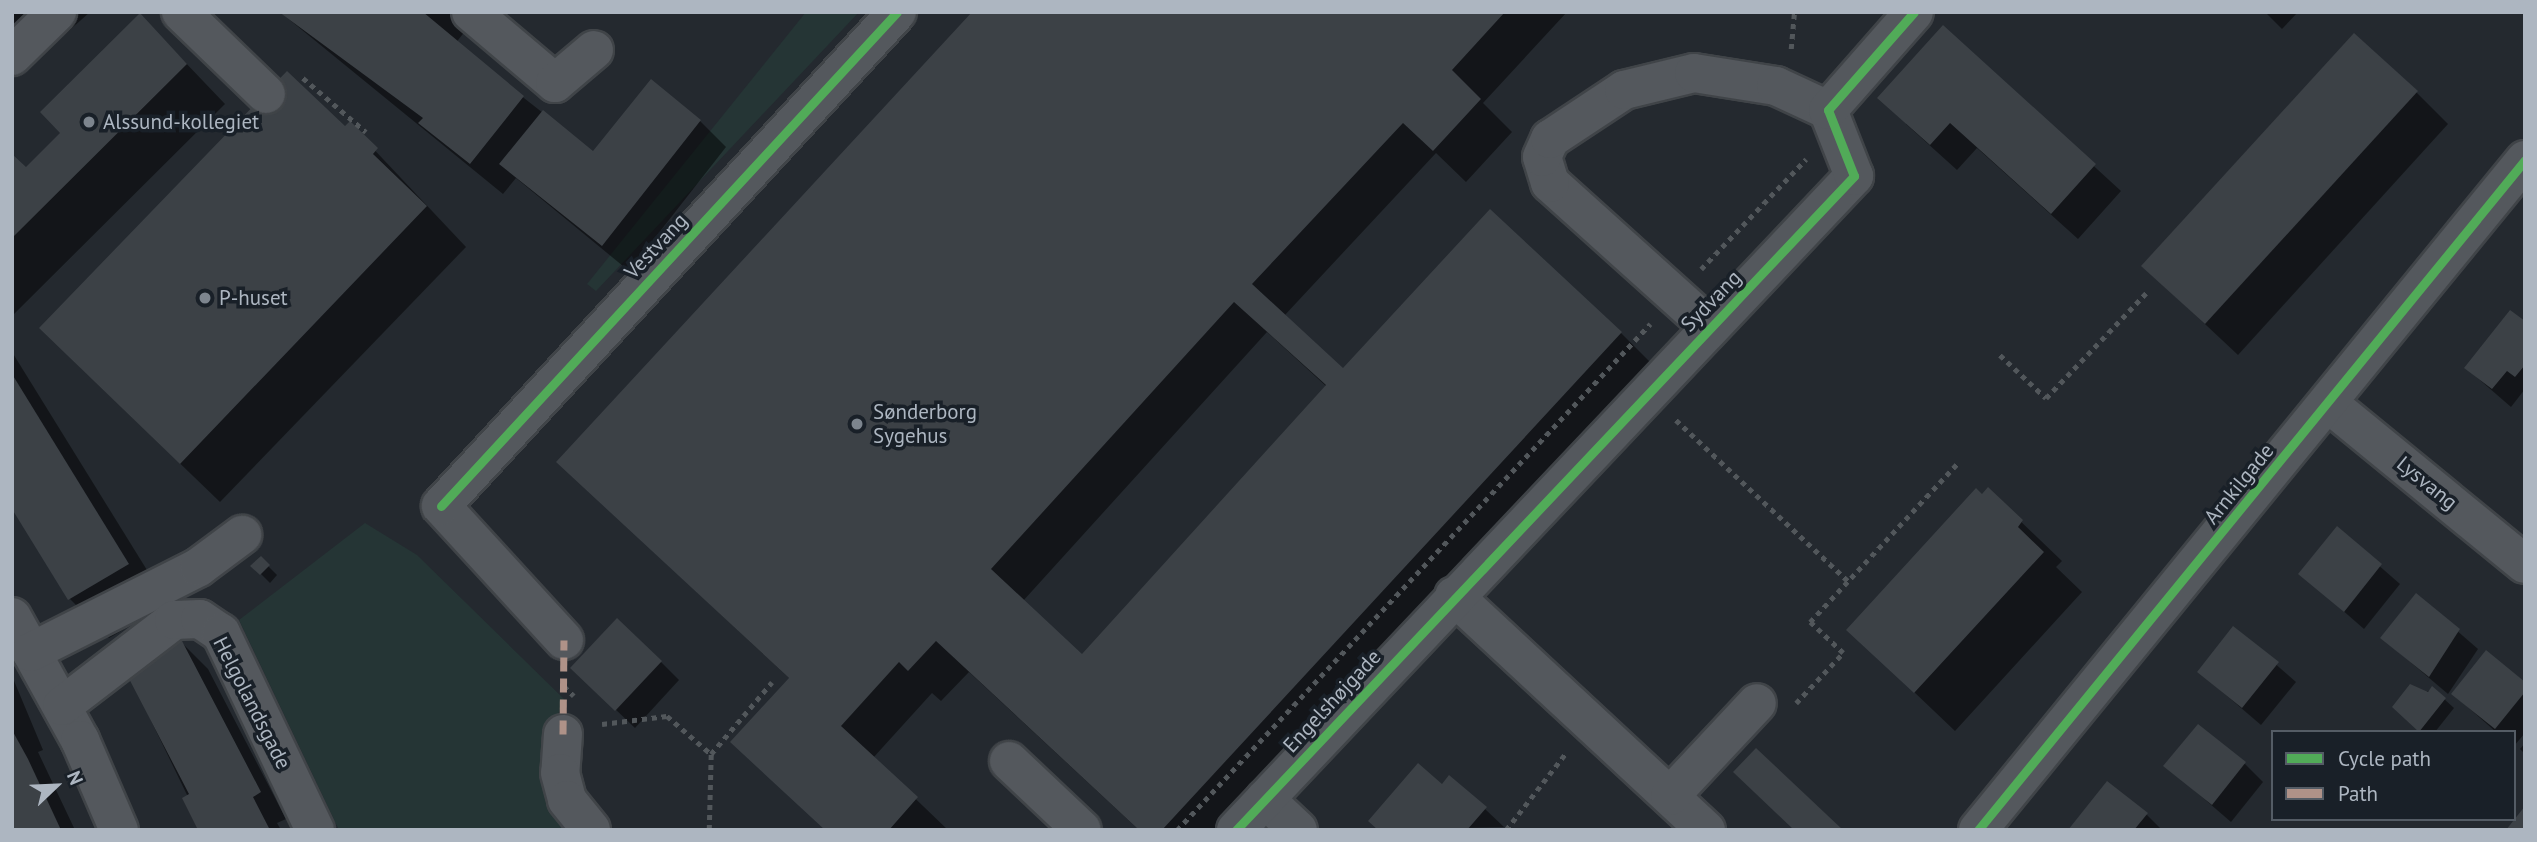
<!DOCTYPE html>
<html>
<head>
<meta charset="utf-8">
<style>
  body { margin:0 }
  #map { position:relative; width:2537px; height:842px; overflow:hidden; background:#24292f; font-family:"PT Sans",sans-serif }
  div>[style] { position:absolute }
  .green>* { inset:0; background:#253535 }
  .shadow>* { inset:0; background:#0007 }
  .building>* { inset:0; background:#3c4146 }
  .path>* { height:4.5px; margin-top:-2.25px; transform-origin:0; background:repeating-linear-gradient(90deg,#52575b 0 5px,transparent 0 10px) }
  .roads { filter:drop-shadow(2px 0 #404448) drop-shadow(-2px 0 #404448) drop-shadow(0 2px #404448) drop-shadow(0 -2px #404448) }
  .minor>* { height:38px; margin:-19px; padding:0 19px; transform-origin:19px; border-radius:19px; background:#54585d }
  .quiet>* { height:7px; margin-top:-3.5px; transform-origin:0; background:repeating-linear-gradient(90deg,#af9288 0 14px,transparent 0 21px) }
  .cycleway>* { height:9px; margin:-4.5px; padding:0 4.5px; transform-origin:4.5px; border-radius:4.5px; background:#51ab58 }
  .dots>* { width:19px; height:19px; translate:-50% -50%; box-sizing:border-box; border:4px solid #192028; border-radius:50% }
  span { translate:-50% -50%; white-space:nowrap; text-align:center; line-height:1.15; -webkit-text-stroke:7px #192028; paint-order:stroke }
  .poi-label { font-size:21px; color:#adb6c1 }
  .left { translate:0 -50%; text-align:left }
  .street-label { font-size:21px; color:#adb6c1 }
  .frame { position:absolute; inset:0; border:14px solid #adb6c1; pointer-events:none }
  .legend { position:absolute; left:2271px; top:730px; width:245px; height:91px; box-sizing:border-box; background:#192028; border:2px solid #545c65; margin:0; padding:9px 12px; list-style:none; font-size:21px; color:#adb6c1 }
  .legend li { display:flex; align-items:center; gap:14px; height:35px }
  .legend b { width:35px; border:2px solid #545c65 }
  .north { position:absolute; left:21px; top:751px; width:70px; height:70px; -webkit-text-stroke:5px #192028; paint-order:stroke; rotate:67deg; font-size:19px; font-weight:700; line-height:28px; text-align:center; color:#adb6c1 }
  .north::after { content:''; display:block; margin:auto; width:24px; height:32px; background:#adb6c1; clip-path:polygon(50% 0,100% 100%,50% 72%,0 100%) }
</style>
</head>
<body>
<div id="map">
  <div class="green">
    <i style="clip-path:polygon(806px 12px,859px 12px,596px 291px,587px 284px)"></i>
    <i style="clip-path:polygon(365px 523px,417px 555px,564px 699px,546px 746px,544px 784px,565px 830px,339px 830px,239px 620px)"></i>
  </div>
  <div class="shadow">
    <i style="clip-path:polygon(12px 12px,90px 12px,36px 60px,12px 54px)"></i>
    <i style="clip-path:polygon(280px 12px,480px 12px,455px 44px,594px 153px,700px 121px,726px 147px,629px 271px,516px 178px,503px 194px)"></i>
    <i style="clip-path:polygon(evenodd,974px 12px,1567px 12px,1483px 103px,1512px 132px,1466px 182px,1436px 153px,1284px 316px,1343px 370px,1621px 333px,1653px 365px,1223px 830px,1139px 830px,969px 672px,941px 701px,932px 693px,873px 758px,948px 830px,825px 830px,790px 679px,558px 462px,974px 12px,1267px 332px,1327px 387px,1082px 656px,1023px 601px,1267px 332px)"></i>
    <i style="clip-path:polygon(2265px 12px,2298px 12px,2282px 29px)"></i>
    <i style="clip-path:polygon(140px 15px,225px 104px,12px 316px,12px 156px,26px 169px,62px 133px)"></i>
    <i style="clip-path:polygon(1943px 28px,2121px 191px,2078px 239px,1977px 148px,1957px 170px,1906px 124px)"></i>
    <i style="clip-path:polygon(2416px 92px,2448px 124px,2238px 355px,2143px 266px)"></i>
    <i style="clip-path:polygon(350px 124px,466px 247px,220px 502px,81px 368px)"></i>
    <i style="clip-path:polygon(2525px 323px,2525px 389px,2511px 407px,2466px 368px)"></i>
    <i style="clip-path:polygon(12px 352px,168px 604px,109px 638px,70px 599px,12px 505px)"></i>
    <i style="clip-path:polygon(1988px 490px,2062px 561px,2056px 567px,2082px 592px,1955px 731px,1849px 630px)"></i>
    <i style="clip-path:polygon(2337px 529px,2400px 584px,2364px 629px,2301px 574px)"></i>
    <i style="clip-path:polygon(261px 559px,277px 575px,270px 583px,253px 566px)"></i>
    <i style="clip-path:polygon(2417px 596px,2478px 649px,2448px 694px,2382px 638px)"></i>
    <i style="clip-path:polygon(2234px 628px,2296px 682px,2261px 725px,2199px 672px)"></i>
    <i style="clip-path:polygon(182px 643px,208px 669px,286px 819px,277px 823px,281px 830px,204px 830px,127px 671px)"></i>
    <i style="clip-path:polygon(661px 662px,679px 680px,635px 728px,591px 686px)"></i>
    <i style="clip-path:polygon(12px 676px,43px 750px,38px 752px,75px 830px,12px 830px)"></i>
    <i style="clip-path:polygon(2525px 684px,2525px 733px,2514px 746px,2514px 732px,2496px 732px,2453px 694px)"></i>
    <i style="clip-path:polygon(2433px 689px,2454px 708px,2435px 732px,2420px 732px,2394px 707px)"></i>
    <i style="clip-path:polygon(2525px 743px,2525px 754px,2520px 749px)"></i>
    <i style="clip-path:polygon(2245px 764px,2263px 782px,2231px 822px,2166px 766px)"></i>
    <i style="clip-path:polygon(1442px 786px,1485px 809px,1504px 827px,1379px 830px)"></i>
    <i style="clip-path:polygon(2146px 814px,2162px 830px,2070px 830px)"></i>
  </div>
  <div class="building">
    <i style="clip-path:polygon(279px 12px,423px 12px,524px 96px,470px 164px,418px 123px,423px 118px)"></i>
    <i style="clip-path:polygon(evenodd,972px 12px,1505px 12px,1452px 70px,1481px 99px,1433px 151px,1403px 123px,1252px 284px,1343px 368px,1490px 209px,1622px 332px,1162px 830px,1139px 830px,936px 641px,908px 671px,899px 662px,841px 726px,918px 797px,889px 830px,825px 830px,730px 742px,789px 678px,556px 462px,972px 12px,1234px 302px,1326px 385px,1082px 654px,991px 569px,1234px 302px)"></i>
    <i style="clip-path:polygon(140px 13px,187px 64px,12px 238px,12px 154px,26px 167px,60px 133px,40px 112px)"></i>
    <i style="clip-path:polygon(1943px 25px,2096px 164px,2051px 214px,1950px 123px,1930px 145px,1877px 98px)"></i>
    <i style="clip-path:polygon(2354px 33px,2418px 91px,2205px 324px,2141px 266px)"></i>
    <i style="clip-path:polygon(287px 71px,345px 126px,350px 121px,378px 148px,373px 154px,427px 206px,180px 464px,39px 328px)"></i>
    <i style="clip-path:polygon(651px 79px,701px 120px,602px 246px,499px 164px,543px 110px,593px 151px)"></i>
    <i style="clip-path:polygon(2510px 310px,2525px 321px,2525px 365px,2515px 377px,2507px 371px,2492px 389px,2464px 368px)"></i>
    <i style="clip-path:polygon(12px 374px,129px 564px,68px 600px,12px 509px)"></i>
    <i style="clip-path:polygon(1988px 487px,2023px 520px,2018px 527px,2044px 552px,1914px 693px,1846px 630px,1976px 488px,1982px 494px)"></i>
    <i style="clip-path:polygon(2337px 526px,2382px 564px,2344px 612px,2298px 574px)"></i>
    <i style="clip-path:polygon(261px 556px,270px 565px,260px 575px,250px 566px)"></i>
    <i style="clip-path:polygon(2416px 593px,2460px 629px,2429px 677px,2380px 638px)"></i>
    <i style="clip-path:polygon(617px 618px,662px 661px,615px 711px,570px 668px)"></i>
    <i style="clip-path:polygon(2233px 626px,2279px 662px,2242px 708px,2197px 672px)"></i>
    <i style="clip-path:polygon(182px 641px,261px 792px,253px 797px,270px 830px,198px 830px,182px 798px,189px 794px,125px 671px)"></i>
    <i style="clip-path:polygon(2486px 650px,2525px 682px,2525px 692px,2495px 729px,2451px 694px)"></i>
    <i style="clip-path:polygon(2410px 684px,2428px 692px,2432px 686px,2446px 698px,2419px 732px,2392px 707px)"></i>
    <i style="clip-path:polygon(2198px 724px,2246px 762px,2212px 805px,2163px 766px)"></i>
    <i style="clip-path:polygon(12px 730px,28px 759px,61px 830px,12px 830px)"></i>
    <i style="clip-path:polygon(1756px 748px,1843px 830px,1794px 830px,1733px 772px)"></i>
    <i style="clip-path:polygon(1418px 763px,1442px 784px,1449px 775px,1487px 807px,1467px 830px,1378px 830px,1368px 821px)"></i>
    <i style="clip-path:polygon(2107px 781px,2148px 813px,2134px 830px,2068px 830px)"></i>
    <i style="clip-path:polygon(2525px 806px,2525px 830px,2506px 830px)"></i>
  </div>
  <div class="path">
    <i style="left:1791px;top:49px;width:37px;rotate:-85deg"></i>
    <i style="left:303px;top:78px;width:83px;rotate:40.6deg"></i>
    <i style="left:1701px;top:269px;width:152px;rotate:-46.3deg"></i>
    <i style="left:2000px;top:355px;width:63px;rotate:43.1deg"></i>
    <i style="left:2046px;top:398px;width:145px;rotate:-46.4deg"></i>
    <i style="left:1676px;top:420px;width:236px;rotate:43.1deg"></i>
    <i style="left:564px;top:686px;width:14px;rotate:45deg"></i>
    <i style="left:1796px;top:703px;width:69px;rotate:-46.8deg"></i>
    <i style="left:1843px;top:653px;width:45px;rotate:-136.8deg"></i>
    <i style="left:1810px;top:622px;width:217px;rotate:-47.1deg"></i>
    <i style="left:602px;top:724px;width:65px;rotate:-7deg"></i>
    <i style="left:667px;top:716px;width:58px;rotate:40.8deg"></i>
    <i style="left:709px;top:830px;width:76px;rotate:-88.5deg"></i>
    <i style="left:711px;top:754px;width:94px;rotate:-49.7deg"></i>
    <i style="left:1177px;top:830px;width:693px;rotate:-46.93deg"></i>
    <i style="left:1506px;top:830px;width:98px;rotate:-52.1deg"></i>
  </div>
  <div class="roads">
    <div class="minor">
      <i style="left:181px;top:12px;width:118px;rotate:44deg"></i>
      <i style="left:471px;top:12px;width:110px;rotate:40.2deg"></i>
      <i style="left:555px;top:83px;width:51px;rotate:-40.2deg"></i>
      <i style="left:12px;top:56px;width:63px;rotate:-44.4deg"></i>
      <i style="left:1710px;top:327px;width:215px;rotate:-138deg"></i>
      <i style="left:1550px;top:183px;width:27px;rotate:-107deg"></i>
      <i style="left:1542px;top:157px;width:20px;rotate:-66deg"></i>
      <i style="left:1550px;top:139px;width:89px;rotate:-33.5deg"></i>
      <i style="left:1624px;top:90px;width:72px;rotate:-13.7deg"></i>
      <i style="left:1694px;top:73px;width:83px;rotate:9deg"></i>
      <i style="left:1776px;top:86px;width:57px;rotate:24.8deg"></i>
      <i style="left:2328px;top:403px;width:254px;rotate:39.3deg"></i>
      <i style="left:1454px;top:596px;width:344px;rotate:42.9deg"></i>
      <i style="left:12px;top:617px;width:141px;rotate:61.1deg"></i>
      <i style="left:80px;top:740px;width:98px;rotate:66.6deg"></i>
      <i style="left:564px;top:640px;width:182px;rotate:-132.5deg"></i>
      <i style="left:441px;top:506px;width:672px;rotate:-47.29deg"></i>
      <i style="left:31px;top:652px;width:188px;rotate:-26.8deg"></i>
      <i style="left:199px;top:567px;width:54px;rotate:-36.7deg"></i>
      <i style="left:62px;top:706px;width:141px;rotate:-37.5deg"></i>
      <i style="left:174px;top:620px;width:26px;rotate:-2deg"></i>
      <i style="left:200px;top:619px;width:25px;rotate:34deg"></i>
      <i style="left:221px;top:633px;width:218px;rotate:64.5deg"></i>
      <i style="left:563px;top:734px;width:39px;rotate:94deg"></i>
      <i style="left:560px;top:773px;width:28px;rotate:75deg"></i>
      <i style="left:567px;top:800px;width:38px;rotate:51deg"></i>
      <i style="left:1009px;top:761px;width:100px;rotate:43.4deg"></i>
      <i style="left:1670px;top:796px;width:127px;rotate:-46.9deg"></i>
      <i style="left:1265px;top:799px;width:45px;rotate:43.2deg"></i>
      <i style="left:1236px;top:830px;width:900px;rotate:-46.62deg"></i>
      <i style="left:1854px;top:176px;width:71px;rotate:-111.5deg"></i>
      <i style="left:1828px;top:110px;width:130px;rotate:-48.7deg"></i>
      <i style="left:1978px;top:830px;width:865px;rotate:-50.77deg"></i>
    </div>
  </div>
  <div class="quiet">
    <i style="left:563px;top:734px;width:94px;rotate:-89.4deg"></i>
  </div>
  <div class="cycleway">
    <i style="left:441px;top:506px;width:672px;rotate:-47.29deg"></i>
    <i style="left:1236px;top:830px;width:900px;rotate:-46.62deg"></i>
    <i style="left:1854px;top:176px;width:71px;rotate:-111.5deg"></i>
    <i style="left:1828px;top:110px;width:130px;rotate:-48.7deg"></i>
    <i style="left:1978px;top:830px;width:865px;rotate:-50.77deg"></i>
  </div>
  <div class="dots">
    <i style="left:89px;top:122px;background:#7d858e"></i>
    <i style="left:205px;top:298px;background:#7d858e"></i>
    <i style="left:857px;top:424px;background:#7d858e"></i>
  </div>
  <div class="poi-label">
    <span class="left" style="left:103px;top:122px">Alssund-kollegiet</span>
    <span class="left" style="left:219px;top:298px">P-huset</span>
    <span class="left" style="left:873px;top:424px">Sønderborg<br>Sygehus</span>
  </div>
  <div class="street-label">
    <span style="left:656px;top:246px;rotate:-47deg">Vestvang</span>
    <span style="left:1711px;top:301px;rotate:-46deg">Sydvang</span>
    <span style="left:2427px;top:483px;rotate:39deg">Lysvang</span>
    <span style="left:2239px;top:484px;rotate:-51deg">Arnkilgade</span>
    <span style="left:1332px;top:701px;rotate:-47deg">Engelshøjgade</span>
    <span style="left:252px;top:703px;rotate:63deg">Helgolandsgade</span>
  </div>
  <div class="frame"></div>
  <ul class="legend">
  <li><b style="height:9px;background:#51ab58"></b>Cycle path</li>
  <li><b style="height:9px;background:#af9288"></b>Path</li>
  </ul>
  <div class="north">N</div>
</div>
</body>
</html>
